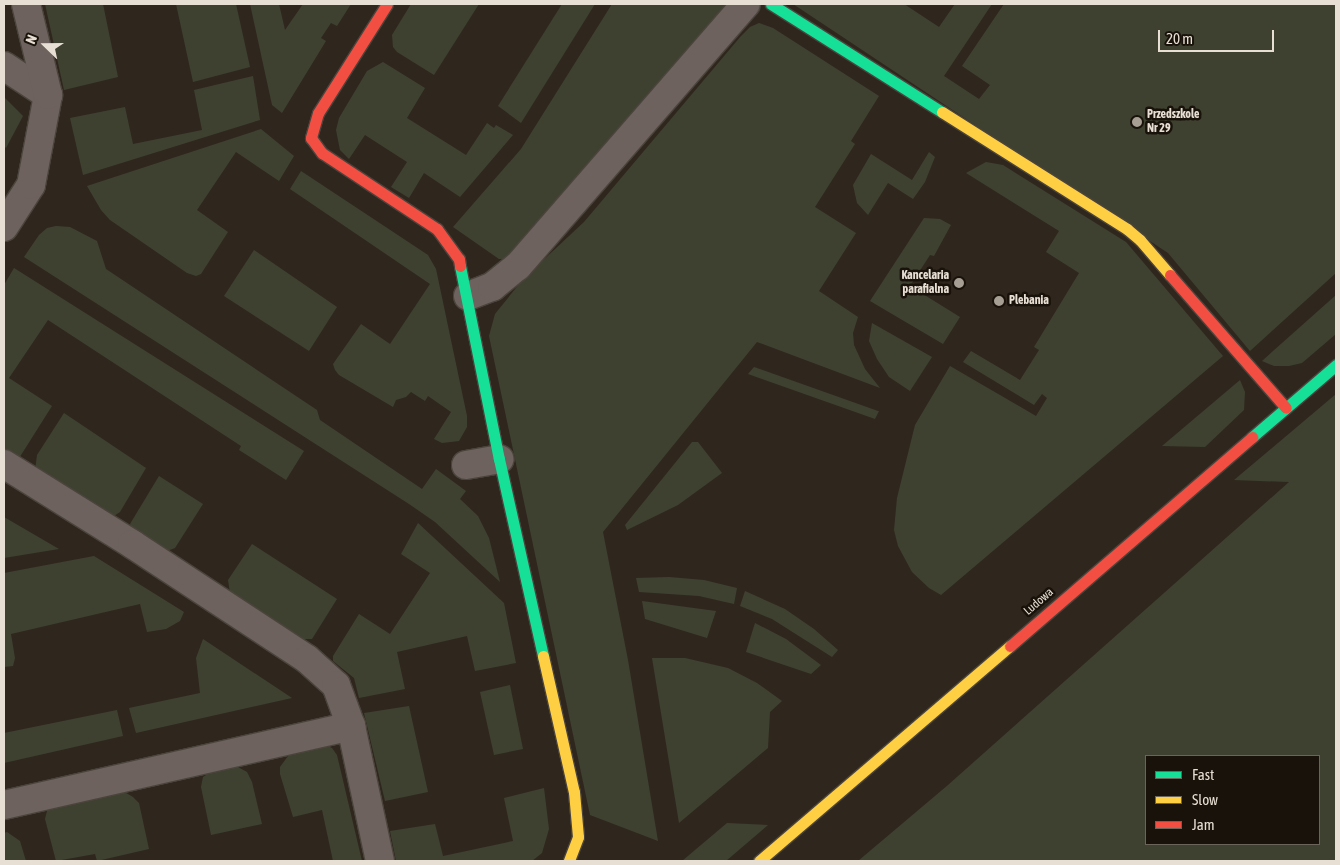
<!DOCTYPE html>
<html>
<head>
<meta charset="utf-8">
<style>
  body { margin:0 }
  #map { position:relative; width:1340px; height:865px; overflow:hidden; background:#2f271e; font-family:"Asap Condensed",sans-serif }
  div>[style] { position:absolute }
  .green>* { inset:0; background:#3f4130 }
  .roads { filter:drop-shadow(1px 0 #4b443d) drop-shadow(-1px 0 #4b443d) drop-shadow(0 1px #4b443d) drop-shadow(0 -1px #4b443d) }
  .street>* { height:28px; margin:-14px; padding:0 14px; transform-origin:14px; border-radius:14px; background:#6d625d }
  .fast>* { height:11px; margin:-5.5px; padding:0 5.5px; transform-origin:5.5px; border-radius:5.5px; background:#16e098 }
  .slow>* { height:11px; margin:-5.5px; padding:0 5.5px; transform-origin:5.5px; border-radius:5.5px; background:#ffcf43 }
  .jam>* { height:11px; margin:-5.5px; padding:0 5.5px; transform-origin:5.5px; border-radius:5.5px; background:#f24e42 }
  .dots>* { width:14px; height:14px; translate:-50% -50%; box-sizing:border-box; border:2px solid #18120a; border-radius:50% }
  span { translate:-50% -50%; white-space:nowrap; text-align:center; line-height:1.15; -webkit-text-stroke:5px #18120a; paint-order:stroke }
  .poi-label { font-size:12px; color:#e8dfd4; font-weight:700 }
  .left { translate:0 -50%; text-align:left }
  .right { translate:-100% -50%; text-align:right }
  .street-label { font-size:12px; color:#e8dfd4 }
  .frame { position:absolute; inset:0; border:5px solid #e8dfd4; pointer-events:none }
  .legend { position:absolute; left:1145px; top:755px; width:175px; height:90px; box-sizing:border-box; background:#18120a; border:1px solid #6b645b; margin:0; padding:6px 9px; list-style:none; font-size:15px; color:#e8dfd4 }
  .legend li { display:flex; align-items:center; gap:10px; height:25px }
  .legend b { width:25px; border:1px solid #6b645b }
  .north { position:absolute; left:20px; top:20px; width:50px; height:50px; -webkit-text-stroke:4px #18120a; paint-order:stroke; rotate:292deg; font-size:14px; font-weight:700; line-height:20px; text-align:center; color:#e8dfd4 }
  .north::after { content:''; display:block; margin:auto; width:18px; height:22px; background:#e8dfd4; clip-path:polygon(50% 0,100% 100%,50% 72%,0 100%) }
  .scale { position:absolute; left:1158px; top:30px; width:116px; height:22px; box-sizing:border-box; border:2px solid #e8dfd4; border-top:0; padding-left:6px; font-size:15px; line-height:18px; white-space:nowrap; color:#e8dfd4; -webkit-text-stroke:4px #18120a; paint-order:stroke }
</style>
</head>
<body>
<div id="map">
  <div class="green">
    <i style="clip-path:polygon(45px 4px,103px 4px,118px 77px,64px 90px)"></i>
    <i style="clip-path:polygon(176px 4px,236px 4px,250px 67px,193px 82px)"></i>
    <i style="clip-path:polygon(250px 4px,279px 4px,285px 30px,303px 4px,351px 4px,337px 26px,331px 23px,321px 38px,326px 41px,282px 113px,272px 105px)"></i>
    <i style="clip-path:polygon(411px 4px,479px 4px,434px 75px,397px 52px,393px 47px,392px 35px)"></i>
    <i style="clip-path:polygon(562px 4px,595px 4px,521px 123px,498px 106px)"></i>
    <i style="clip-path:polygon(612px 4px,726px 4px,509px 259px,499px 259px,453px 227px,521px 149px)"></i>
    <i style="clip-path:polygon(793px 4px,904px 4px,939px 27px,955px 4px,992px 4px,944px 76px,979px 99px,990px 85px,962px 66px,1004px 4px,1336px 4px,1336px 273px,1250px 351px,1168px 253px)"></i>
    <i style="clip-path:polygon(759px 23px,773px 28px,879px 96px,851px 141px,855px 144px,815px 207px,856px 233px,819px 291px,858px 317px,853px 333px,854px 345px,865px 369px,880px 388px,757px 342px,603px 532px,628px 660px,658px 841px,590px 815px,489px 336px,495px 314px,524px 278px,584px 222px,741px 36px,750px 27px)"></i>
    <i style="clip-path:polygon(383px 62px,425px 88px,407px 118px,466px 155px,487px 123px,494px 128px,496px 125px,513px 135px,460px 197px,424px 173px,409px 198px,391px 187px,407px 162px,365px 135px,349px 159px,340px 150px,336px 130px,339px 118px,367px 71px)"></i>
    <i style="clip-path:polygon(253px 76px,260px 120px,83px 175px,70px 118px,125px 107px,133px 144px,202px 130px,194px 90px)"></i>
    <i style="clip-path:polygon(4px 97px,23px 116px,6px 148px,4px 146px)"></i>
    <i style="clip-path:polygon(261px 129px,294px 156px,279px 181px,236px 152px,197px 210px,228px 232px,201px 274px,196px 276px,187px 273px,110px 220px,101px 210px,87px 186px)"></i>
    <i style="clip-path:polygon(929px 152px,935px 157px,925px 182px,913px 199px,888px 183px,868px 215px,857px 203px,853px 185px,871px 154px,912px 180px)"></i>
    <i style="clip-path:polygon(986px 162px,1003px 165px,1126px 242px,1223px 356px,941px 595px,929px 588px,912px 572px,898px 546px,894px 530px,897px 498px,915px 425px,950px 366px,1036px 416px,1047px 398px,1042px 394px,1034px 405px,963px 362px,971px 351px,1020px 380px,1039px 350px,1034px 347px,1079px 273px,1046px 252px,1059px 231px,966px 173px)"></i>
    <i style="clip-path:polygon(301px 171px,428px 255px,436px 269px,467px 416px,467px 427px,459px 441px,442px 443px,434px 439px,451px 412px,428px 396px,425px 401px,411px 392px,406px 397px,396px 400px,393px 407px,339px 375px,335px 370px,333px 364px,361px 324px,390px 344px,430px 284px,290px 189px)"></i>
    <i style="clip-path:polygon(924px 218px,940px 219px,951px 225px,934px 256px,930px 255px,910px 286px,960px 317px,943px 344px,870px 301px)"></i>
    <i style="clip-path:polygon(56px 226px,70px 227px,97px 241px,106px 269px,317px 410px,320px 420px,422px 489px,436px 469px,466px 491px,460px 499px,478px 516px,489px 538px,500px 582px,435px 522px,409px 504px,24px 257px,39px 235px,47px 228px)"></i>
    <i style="clip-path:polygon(254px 250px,337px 307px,309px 351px,224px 296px)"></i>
    <i style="clip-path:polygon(14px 268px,304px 451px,286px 480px,239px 450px,241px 446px,48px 320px,9px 378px,52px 406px,16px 463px,4px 455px,4px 285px)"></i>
    <i style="clip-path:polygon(1336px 295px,1336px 334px,1302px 363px,1289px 366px,1274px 366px,1262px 361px)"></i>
    <i style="clip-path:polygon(872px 323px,932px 357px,910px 391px,889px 377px,877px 359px,869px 341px)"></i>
    <i style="clip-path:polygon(754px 367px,878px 411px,879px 411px,875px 419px,748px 374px)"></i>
    <i style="clip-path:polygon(1240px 380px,1245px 392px,1244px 410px,1205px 447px,1162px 446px)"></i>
    <i style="clip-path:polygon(evenodd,1336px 394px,1336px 861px,858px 861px,948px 785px,1289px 482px,1234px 480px,1336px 394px,1146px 756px,1319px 756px,1319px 844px,1146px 844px,1146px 756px)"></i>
    <i style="clip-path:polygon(64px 413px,146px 468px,120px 512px,114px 516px,107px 516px,35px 471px,37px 455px)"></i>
    <i style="clip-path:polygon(692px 442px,698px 442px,722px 473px,678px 505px,627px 530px,625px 525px)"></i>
    <i style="clip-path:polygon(159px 476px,203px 504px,175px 548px,167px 551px,132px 531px,130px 524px)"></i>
    <i style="clip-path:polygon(4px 517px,59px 549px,4px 558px)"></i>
    <i style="clip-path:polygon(418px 523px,504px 603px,516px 663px,475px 671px,467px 636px,397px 652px,405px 689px,359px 698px,354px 678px,333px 661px,333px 656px,359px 614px,390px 634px,430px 573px,401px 554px)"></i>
    <i style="clip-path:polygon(252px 544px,337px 599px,312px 639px,298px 639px,230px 593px,228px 580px)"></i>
    <i style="clip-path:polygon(94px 556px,184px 612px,180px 621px,166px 629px,147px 632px,140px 604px,11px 634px,15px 658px,13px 666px,4px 667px,4px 573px)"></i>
    <i style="clip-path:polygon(669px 577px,704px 580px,737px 588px,734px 604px,699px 596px,639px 592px,636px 578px)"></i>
    <i style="clip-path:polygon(745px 591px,785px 609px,814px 629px,838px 650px,832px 657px,772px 619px,740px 606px)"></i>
    <i style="clip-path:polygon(642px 601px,716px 611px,707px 638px,645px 619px)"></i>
    <i style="clip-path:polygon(755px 623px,786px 639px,821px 665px,811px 674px,746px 652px)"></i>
    <i style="clip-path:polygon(203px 639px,292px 698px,136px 733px,129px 708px,200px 693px,196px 658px)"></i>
    <i style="clip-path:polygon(652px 658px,685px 658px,728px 668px,757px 683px,782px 701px,770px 712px,768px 748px,679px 823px)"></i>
    <i style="clip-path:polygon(510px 685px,523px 749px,494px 755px,480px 692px)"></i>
    <i style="clip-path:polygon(409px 706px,428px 792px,385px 801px,364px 713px)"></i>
    <i style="clip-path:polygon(117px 710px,123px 736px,4px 763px,4px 733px)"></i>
    <i style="clip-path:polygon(326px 745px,332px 748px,337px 755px,362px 861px,333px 861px,322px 810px,293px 817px,280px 774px,280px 767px,291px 752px)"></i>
    <i style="clip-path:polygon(236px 766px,247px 772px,252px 782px,262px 824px,211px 835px,201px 787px,203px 777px,212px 771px)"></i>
    <i style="clip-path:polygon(544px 788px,549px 829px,542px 853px,532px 861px,396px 861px,390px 831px,435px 824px,443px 856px,513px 841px,504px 798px)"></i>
    <i style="clip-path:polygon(121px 790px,133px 797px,139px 803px,149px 849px,97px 861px,95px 854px,56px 861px,45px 819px,47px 811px,54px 806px)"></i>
    <i style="clip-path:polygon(727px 823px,768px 825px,726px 861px,682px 861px)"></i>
    <i style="clip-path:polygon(7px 832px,20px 841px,26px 861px,4px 861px,4px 833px)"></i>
  </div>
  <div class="roads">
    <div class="street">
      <i style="left:4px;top:66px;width:53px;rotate:33.4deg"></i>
      <i style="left:4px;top:227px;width:50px;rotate:-57.3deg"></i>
      <i style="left:31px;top:185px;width:92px;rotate:-79.3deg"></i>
      <i style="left:48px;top:95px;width:94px;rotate:-103.6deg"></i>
      <i style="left:468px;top:296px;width:26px;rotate:-21deg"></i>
      <i style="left:492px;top:287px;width:33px;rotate:-39deg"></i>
      <i style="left:518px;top:266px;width:347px;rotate:-49deg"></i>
      <i style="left:4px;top:464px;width:151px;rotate:32deg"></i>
      <i style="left:132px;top:544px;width:209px;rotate:33.3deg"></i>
      <i style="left:307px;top:659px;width:39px;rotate:42deg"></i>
      <i style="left:336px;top:685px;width:44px;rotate:69.9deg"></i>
      <i style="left:351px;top:726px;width:138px;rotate:77.9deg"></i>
      <i style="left:466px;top:465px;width:34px;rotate:-10deg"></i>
      <i style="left:4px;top:805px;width:356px;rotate:-12.8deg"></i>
    </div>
    <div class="fast">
      <i style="left:771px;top:4px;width:202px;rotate:32.3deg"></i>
      <i style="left:460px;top:266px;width:197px;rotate:78.6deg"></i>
      <i style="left:499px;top:459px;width:202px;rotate:77.4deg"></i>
      <i style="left:1252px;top:437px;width:111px;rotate:-40.6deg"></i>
    </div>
    <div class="slow">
      <i style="left:942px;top:112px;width:219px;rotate:32.3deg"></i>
      <i style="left:1127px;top:229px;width:17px;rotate:40deg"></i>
      <i style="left:1140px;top:240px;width:46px;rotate:49.4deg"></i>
      <i style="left:543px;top:656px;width:139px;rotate:77.2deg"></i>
      <i style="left:574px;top:792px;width:45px;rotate:84.9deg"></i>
      <i style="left:578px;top:837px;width:26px;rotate:111deg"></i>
      <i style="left:759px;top:861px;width:330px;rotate:-40.6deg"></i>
    </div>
    <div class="jam">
      <i style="left:387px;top:4px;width:129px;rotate:122.3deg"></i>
      <i style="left:318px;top:113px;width:26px;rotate:106deg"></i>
      <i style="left:311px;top:138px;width:19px;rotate:54deg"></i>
      <i style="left:322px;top:153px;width:138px;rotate:33.5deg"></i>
      <i style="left:437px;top:229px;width:37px;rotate:54deg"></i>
      <i style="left:459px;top:259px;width:7px;rotate:82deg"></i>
      <i style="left:1170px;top:275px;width:176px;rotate:48.9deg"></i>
      <i style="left:1010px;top:646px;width:320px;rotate:-40.8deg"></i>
    </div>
  </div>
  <div class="dots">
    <i style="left:1137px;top:122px;background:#a79f94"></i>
    <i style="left:959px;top:283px;background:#a79f94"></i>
    <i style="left:999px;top:301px;background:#a79f94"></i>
  </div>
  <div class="poi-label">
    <span class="left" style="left:1147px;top:122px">Przedszkole<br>Nr 29</span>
    <span class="right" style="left:949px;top:283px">Kancelaria<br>parafialna</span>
    <span class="left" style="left:1009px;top:301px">Plebania</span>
  </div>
  <div class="street-label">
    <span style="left:1039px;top:602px;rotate:-41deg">Ludowa</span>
  </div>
  <div class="frame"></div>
  <ul class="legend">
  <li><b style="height:6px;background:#16e098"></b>Fast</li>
  <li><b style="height:6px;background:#ffcf43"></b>Slow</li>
  <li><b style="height:6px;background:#f24e42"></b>Jam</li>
  </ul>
  <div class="north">N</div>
  <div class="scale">20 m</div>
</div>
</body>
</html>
